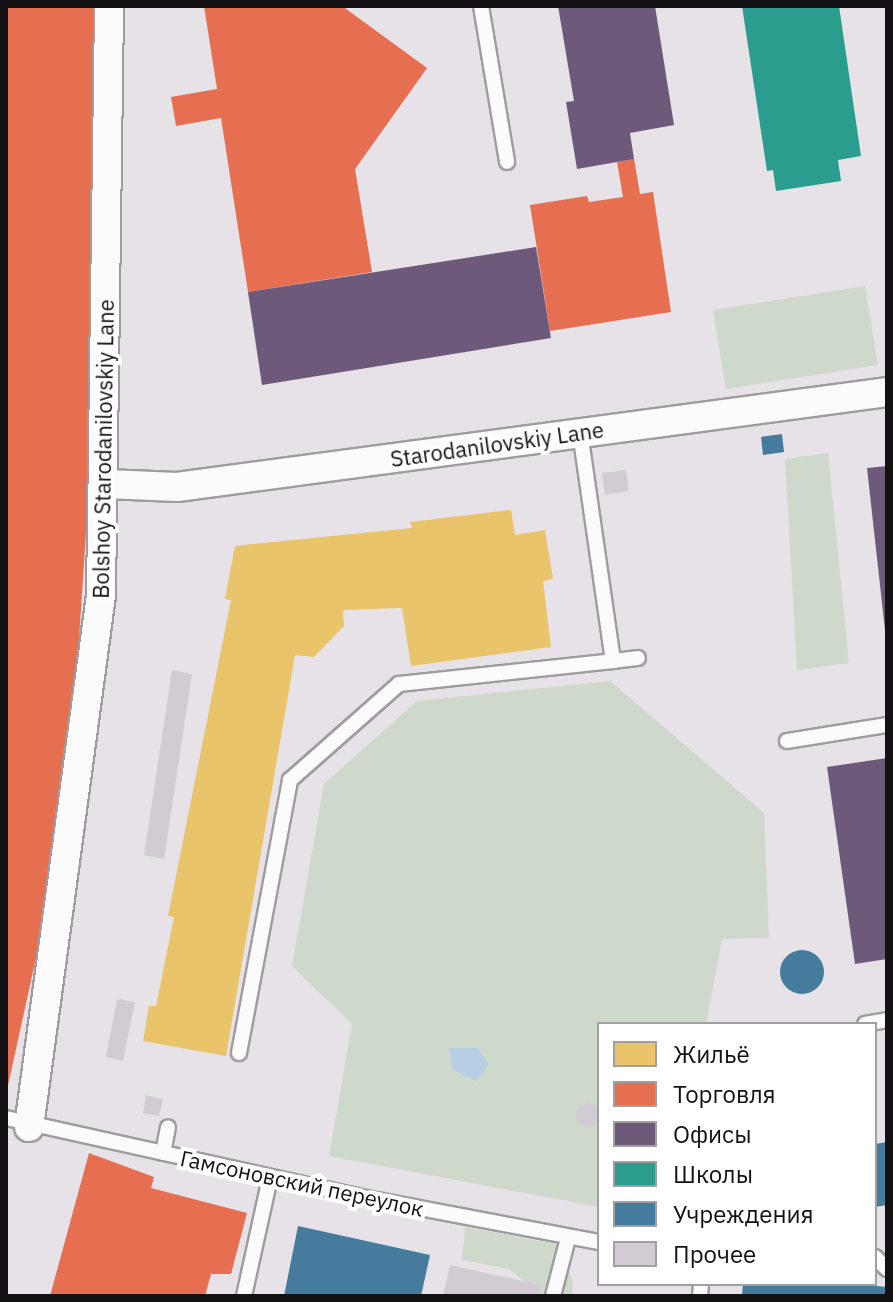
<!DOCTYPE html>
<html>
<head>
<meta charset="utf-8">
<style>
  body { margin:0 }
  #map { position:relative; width:893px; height:1302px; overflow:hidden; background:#e7e2e7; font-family:"IBM Plex Sans",sans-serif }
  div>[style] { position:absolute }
  .green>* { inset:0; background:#ced9cc }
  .water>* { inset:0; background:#b7cfe5 }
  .homes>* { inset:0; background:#e9c46a }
  .shops>* { inset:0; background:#e76f51 }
  .offices>* { inset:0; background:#6d597a }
  .schools>* { inset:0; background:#2a9d8f }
  .public>* { inset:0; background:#457b9d }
  .round { border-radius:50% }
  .building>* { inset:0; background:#d3cbd3 }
  .roads { filter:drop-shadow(2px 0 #9f9c9f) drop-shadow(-2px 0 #9f9c9f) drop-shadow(0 2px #9f9c9f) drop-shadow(0 -2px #9f9c9f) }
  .service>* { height:14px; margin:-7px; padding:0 7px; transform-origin:7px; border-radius:7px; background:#fbfbfb }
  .minor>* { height:28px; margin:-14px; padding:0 14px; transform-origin:14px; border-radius:14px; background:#fbfbfb }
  span { translate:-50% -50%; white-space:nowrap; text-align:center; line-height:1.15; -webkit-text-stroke:8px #fff; paint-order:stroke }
  .street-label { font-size:22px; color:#141114 }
  .frame { position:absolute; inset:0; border:8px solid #141114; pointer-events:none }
  .legend { position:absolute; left:597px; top:1022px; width:280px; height:264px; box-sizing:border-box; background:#fff; border:2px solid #a1a0a1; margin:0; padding:10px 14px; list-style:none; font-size:24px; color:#141114 }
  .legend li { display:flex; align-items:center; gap:16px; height:40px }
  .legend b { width:40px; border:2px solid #a1a0a1 }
</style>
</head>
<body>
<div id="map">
  <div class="green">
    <i style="clip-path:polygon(865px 286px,878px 365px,726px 389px,713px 310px)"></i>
    <i style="clip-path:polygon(828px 453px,849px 663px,797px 670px,785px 459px)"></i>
    <i style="clip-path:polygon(610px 681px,764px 813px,769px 938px,722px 939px,706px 1024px,599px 1024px,599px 1207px,329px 1156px,352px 1024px,292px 966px,324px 784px,417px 701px)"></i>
    <i style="clip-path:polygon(465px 1227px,555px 1244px,573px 1281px,572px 1296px,543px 1296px,509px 1269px,462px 1260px)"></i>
  </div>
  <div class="water">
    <i style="clip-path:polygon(449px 1048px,477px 1048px,489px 1064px,476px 1081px,453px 1070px)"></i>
  </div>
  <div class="homes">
    <i style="clip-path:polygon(511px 510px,515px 535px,545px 530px,553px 579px,543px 581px,551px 647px,411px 666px,402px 608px,343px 610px,344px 626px,314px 657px,295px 655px,226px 1056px,143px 1041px,149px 1006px,156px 1006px,174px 917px,168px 916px,231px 600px,225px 599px,235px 546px,412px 528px,410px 522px)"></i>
  </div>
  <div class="shops">
    <i style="clip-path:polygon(6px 6px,99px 6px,92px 440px,77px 670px,48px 903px,7px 1090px)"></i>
    <i style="clip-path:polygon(204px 6px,342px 6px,427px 68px,355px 169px,372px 272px,248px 292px,221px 118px,176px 126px,171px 97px,217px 89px)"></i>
    <i style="clip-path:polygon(634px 159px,640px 194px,653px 192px,671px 312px,550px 331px,530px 205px,587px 196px,589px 202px,623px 197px,617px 162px)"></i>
    <i style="clip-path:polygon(89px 1153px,154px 1177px,151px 1188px,247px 1213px,231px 1274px,211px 1274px,205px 1296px,50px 1296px)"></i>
  </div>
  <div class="offices">
    <i style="clip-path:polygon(558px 6px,655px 6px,674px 125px,630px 133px,634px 159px,577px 169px,566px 102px,574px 101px)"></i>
    <i style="clip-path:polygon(536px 247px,551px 338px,262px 385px,248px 292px)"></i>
    <i style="clip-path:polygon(887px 466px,887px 630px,885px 630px,867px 468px)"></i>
    <i style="clip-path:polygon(887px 758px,887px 959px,855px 964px,827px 767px)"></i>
  </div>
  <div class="schools">
    <i style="clip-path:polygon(742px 6px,839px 6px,861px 156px,838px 160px,841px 181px,776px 191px,773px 170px,767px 171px)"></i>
  </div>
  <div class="public">
    <i style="clip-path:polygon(782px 434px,784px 452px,763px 455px,761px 437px)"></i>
    <i class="round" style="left:780px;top:950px;width:44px;height:44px"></i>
    <i style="clip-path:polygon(887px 1142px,887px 1205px,875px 1207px,875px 1144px)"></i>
    <i style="clip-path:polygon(298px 1226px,430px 1255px,421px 1296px,284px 1296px)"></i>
    <i style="clip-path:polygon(743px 1284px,855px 1284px,887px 1287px,887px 1296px,742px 1296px)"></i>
  </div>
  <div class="building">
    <i style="clip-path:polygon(626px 470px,629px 491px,605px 495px,602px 473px)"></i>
    <i style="clip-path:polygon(172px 670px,192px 674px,164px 859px,144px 855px)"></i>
    <i style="clip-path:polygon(117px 999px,135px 1002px,123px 1061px,106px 1057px)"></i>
    <i style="clip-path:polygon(146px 1095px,163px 1099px,159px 1116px,143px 1113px)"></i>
    <i class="round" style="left:576px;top:1103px;width:24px;height:24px"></i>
    <i style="clip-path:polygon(450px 1265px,541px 1285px,539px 1296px,443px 1296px)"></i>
  </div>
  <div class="roads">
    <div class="service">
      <i style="left:481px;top:6px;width:158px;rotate:80.5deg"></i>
      <i style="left:613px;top:661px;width:25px;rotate:-7deg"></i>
      <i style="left:787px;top:741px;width:101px;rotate:-9.1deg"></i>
      <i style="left:865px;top:1024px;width:22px;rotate:-10deg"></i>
      <i style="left:239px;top:1053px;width:278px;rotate:-79.4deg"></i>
      <i style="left:290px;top:780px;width:145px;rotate:-41.4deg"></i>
      <i style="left:399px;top:684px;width:215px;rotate:-6.1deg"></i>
      <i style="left:613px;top:661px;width:230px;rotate:-98.2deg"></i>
      <i style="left:6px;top:1118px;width:380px;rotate:12.5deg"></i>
      <i style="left:377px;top:1200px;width:226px;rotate:10.7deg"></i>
      <i style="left:163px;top:1153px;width:26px;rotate:-79deg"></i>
      <i style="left:875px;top:1257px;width:17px;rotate:45deg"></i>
      <i style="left:244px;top:1296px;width:121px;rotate:-77.6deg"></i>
      <i style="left:553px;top:1296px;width:60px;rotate:-75.5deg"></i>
      <i style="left:700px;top:1296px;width:12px;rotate:-85deg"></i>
    </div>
    <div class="minor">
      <i style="left:106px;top:484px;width:71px;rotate:2.4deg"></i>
      <i style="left:177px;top:487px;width:716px;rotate:-7.62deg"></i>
      <i style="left:29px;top:1127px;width:537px;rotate:-82.29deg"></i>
      <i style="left:101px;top:595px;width:589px;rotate:-89.22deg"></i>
    </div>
  </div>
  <div class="street-label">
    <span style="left:497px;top:444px;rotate:-8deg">Starodanilovskiy Lane</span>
    <span style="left:103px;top:449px;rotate:-89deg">Bolshoy Starodanilovskiy Lane</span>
    <span style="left:302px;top:1183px;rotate:12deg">Гамсоновский переулок</span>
  </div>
  <div class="frame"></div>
  <ul class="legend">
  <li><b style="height:22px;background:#e9c46a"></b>Жильё</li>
  <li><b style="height:22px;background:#e76f51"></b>Торговля</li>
  <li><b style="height:22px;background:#6d597a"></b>Офисы</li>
  <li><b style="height:22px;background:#2a9d8f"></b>Школы</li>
  <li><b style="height:22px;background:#457b9d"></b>Учреждения</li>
  <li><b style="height:22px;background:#d3cbd3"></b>Прочее</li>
  </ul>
</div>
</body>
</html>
